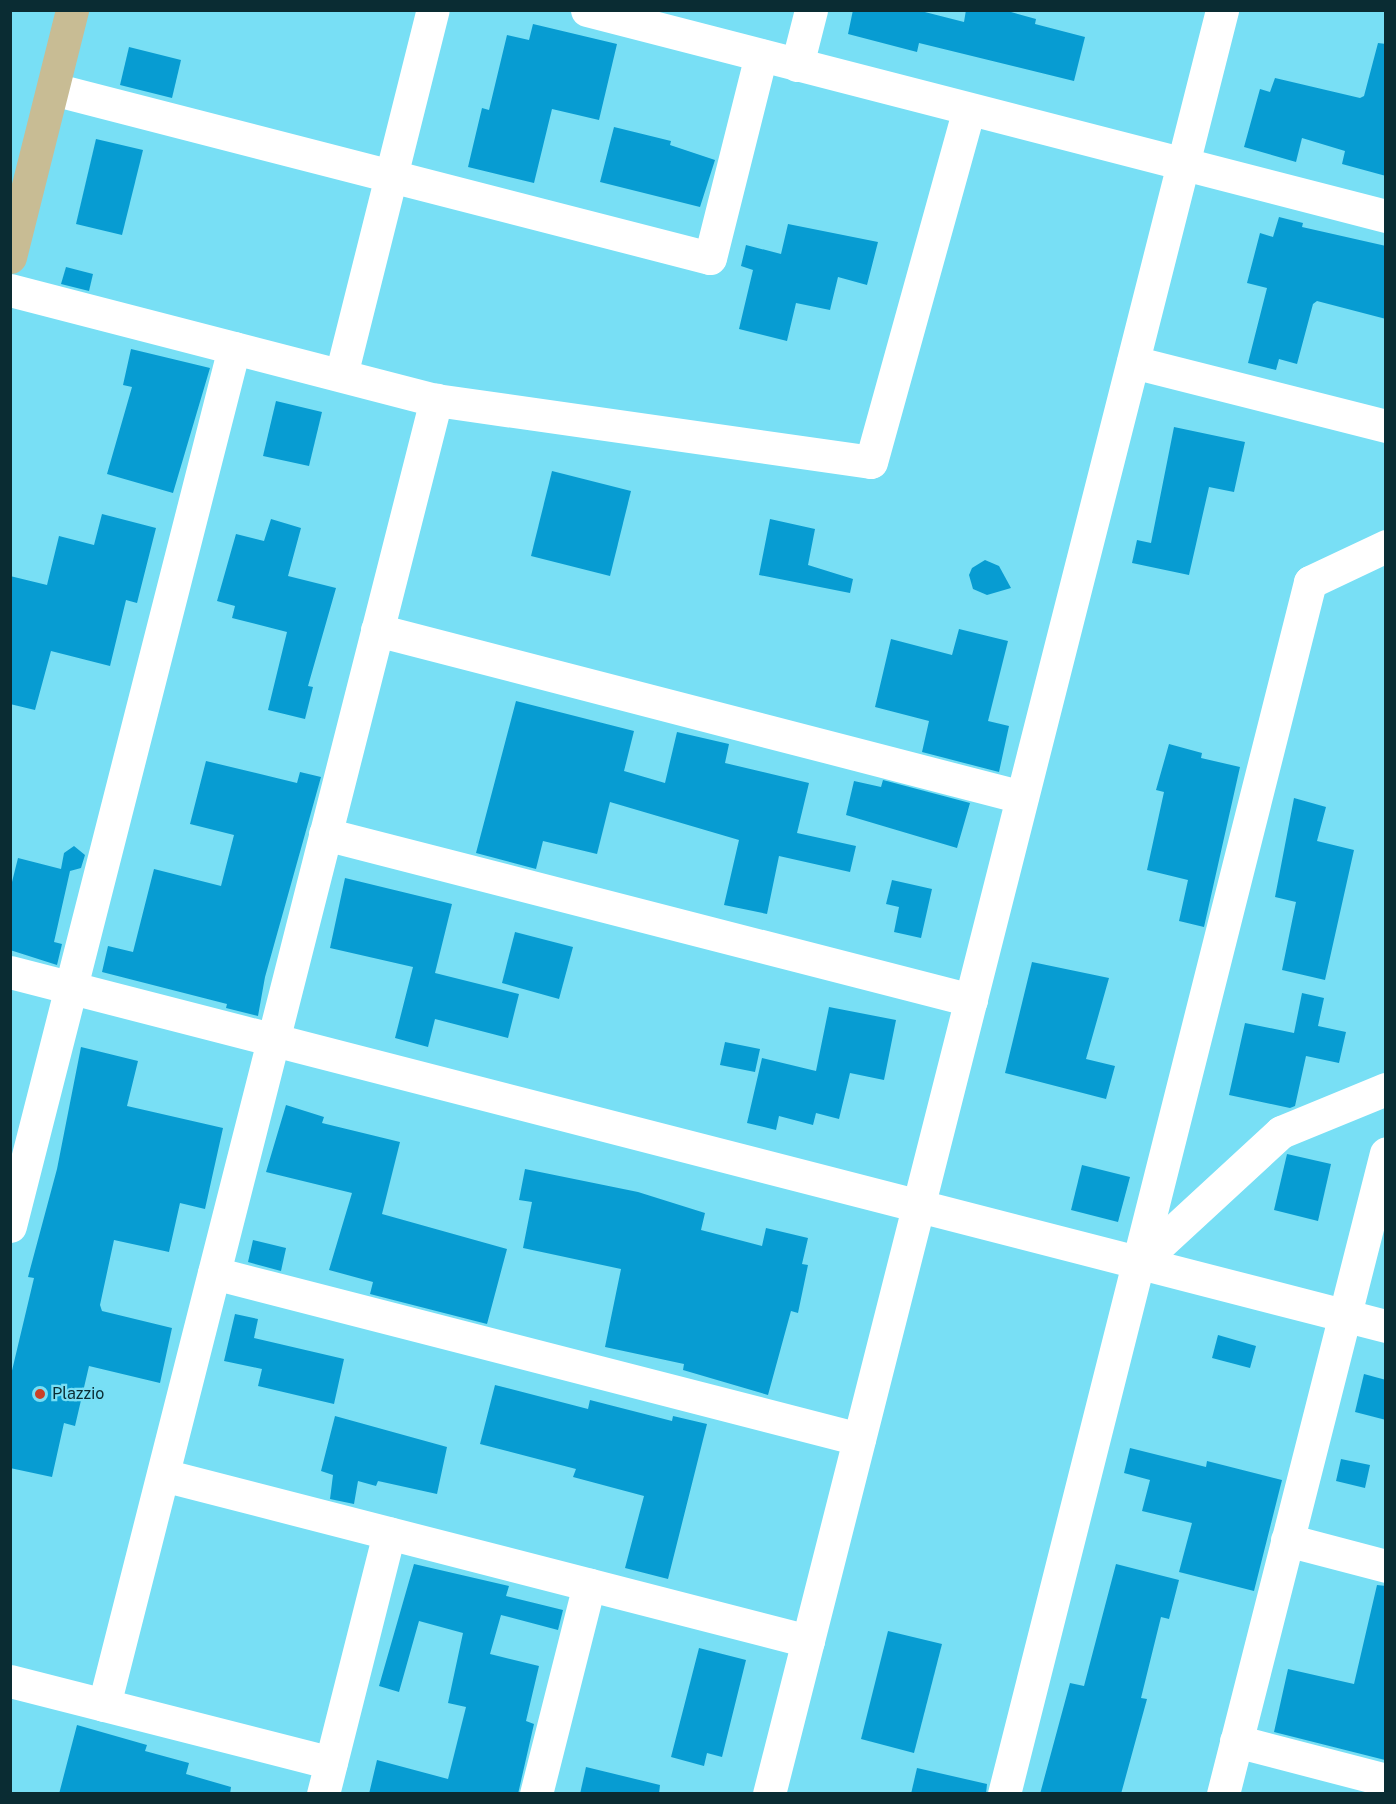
<!DOCTYPE html>
<html>
<head>
<meta charset="utf-8">
<style>
  body { margin:0 }
  #map { position:relative; width:1396px; height:1804px; overflow:hidden; background:#78dff5; font-family:"Public Sans",sans-serif }
  div>[style] { position:absolute }
  .building>* { inset:0; background:#079cd2 }
  .minor>* { height:33px; margin:-16.5px; padding:0 16.5px; transform-origin:16.5px; border-radius:16.5px; background:#fff }
  .major>* { height:33px; margin:-16.5px; padding:0 16.5px; transform-origin:16.5px; border-radius:16.5px; background:#c8bc94 }
  .dots>* { width:16px; height:16px; translate:-50% -50%; box-sizing:border-box; border:3px solid #78dff5; border-radius:50% }
  span { translate:-50% -50%; white-space:nowrap; text-align:center; line-height:1.15; -webkit-text-stroke:4.5px #78dff5; paint-order:stroke }
  .poi-label { font-size:16px; color:#0a2c33 }
  .left { translate:0 -50%; text-align:left }
  .frame { position:absolute; inset:0; border:12px solid #0a2c33; pointer-events:none }
</style>
</head>
<body>
<div id="map">
  <div class="building">
    <i style="clip-path:polygon(853px 10px,917px 10px,964px 22px,966px 10px,1004px 10px,1036px 19px,1035px 24px,1085px 37px,1074px 81px,919px 43px,917px 52px,848px 34px)"></i>
    <i style="clip-path:polygon(533px 24px,617px 44px,599px 120px,552px 109px,534px 183px,468px 167px,482px 108px,489px 110px,507px 35px,529px 40px)"></i>
    <i style="clip-path:polygon(1378px 43px,1386px 44px,1386px 176px,1342px 164px,1345px 151px,1302px 138px,1296px 162px,1244px 147px,1260px 89px,1270px 92px,1275px 78px,1360px 98px,1364px 96px)"></i>
    <i style="clip-path:polygon(129px 47px,181px 60px,172px 98px,120px 85px)"></i>
    <i style="clip-path:polygon(614px 127px,671px 141px,670px 145px,715px 160px,700px 207px,600px 182px)"></i>
    <i style="clip-path:polygon(96px 139px,143px 150px,122px 235px,76px 224px)"></i>
    <i style="clip-path:polygon(1279px 217px,1303px 223px,1302px 227px,1386px 246px,1386px 319px,1317px 301px,1313px 304px,1297px 364px,1279px 359px,1276px 370px,1248px 363px,1267px 288px,1247px 283px,1260px 233px,1273px 237px)"></i>
    <i style="clip-path:polygon(788px 224px,878px 242px,867px 285px,838px 277px,830px 310px,796px 303px,787px 341px,739px 329px,753px 270px,741px 266px,746px 245px,781px 254px)"></i>
    <i style="clip-path:polygon(66px 267px,93px 274px,89px 291px,61px 284px)"></i>
    <i style="clip-path:polygon(131px 349px,210px 368px,173px 493px,107px 474px,132px 387px,123px 385px)"></i>
    <i style="clip-path:polygon(276px 401px,322px 412px,309px 466px,263px 456px)"></i>
    <i style="clip-path:polygon(1174px 427px,1245px 442px,1234px 492px,1209px 487px,1189px 575px,1132px 563px,1137px 540px,1151px 543px)"></i>
    <i style="clip-path:polygon(552px 471px,631px 491px,610px 576px,531px 556px)"></i>
    <i style="clip-path:polygon(102px 514px,156px 528px,137px 603px,126px 600px,110px 666px,51px 651px,35px 710px,10px 704px,10px 576px,47px 585px,59px 536px,94px 545px)"></i>
    <i style="clip-path:polygon(271px 519px,301px 528px,288px 576px,336px 588px,308px 686px,313px 687px,305px 719px,268px 710px,287px 632px,232px 618px,235px 606px,217px 601px,236px 534px,264px 541px)"></i>
    <i style="clip-path:polygon(770px 519px,815px 529px,808px 565px,853px 579px,850px 593px,759px 575px)"></i>
    <i style="clip-path:polygon(985px 560px,999px 566px,1011px 588px,987px 595px,973px 589px,969px 575px,972px 568px)"></i>
    <i style="clip-path:polygon(959px 629px,1008px 641px,988px 721px,1009px 726px,999px 772px,922px 752px,929px 721px,875px 707px,891px 639px,952px 655px)"></i>
    <i style="clip-path:polygon(516px 701px,634px 731px,624px 771px,665px 783px,677px 732px,729px 744px,725px 763px,809px 783px,797px 833px,856px 846px,850px 872px,779px 856px,767px 914px,724px 905px,739px 840px,610px 802px,597px 854px,543px 841px,536px 869px,476px 853px)"></i>
    <i style="clip-path:polygon(1169px 744px,1202px 753px,1201px 758px,1240px 767px,1204px 927px,1179px 921px,1188px 880px,1147px 870px,1164px 792px,1156px 790px)"></i>
    <i style="clip-path:polygon(206px 761px,297px 783px,300px 772px,321px 777px,265px 977px,258px 1016px,226px 1008px,227px 1004px,102px 972px,108px 946px,133px 952px,154px 869px,221px 886px,234px 835px,190px 824px)"></i>
    <i style="clip-path:polygon(883px 780px,970px 803px,957px 848px,846px 815px,854px 781px,881px 787px)"></i>
    <i style="clip-path:polygon(1294px 798px,1326px 807px,1317px 841px,1354px 850px,1325px 980px,1282px 970px,1296px 902px,1275px 897px)"></i>
    <i style="clip-path:polygon(74px 846px,85px 855px,81px 868px,70px 871px,54px 942px,62px 944px,57px 965px,10px 950px,10px 890px,18px 858px,61px 869px,64px 853px)"></i>
    <i style="clip-path:polygon(345px 878px,452px 904px,435px 973px,519px 994px,508px 1038px,435px 1019px,428px 1047px,395px 1038px,413px 967px,330px 948px)"></i>
    <i style="clip-path:polygon(892px 880px,932px 889px,921px 938px,894px 932px,899px 907px,886px 904px)"></i>
    <i style="clip-path:polygon(515px 932px,573px 947px,559px 999px,502px 983px)"></i>
    <i style="clip-path:polygon(1032px 962px,1109px 978px,1086px 1059px,1115px 1066px,1106px 1099px,1005px 1073px)"></i>
    <i style="clip-path:polygon(1302px 993px,1324px 998px,1318px 1026px,1346px 1032px,1339px 1063px,1306px 1056px,1295px 1106px,1290px 1108px,1229px 1095px,1245px 1023px,1294px 1033px)"></i>
    <i style="clip-path:polygon(829px 1007px,896px 1020px,884px 1080px,850px 1073px,839px 1119px,816px 1113px,813px 1125px,779px 1116px,776px 1130px,747px 1123px,762px 1058px,816px 1071px)"></i>
    <i style="clip-path:polygon(725px 1042px,760px 1049px,755px 1072px,720px 1065px)"></i>
    <i style="clip-path:polygon(81px 1047px,138px 1061px,127px 1106px,223px 1128px,205px 1209px,180px 1203px,169px 1252px,114px 1240px,100px 1305px,102px 1311px,172px 1328px,160px 1383px,89px 1366px,75px 1426px,64px 1423px,52px 1477px,10px 1468px,10px 1379px,34px 1278px,28px 1277px,57px 1169px)"></i>
    <i style="clip-path:polygon(286px 1105px,324px 1117px,322px 1123px,400px 1142px,382px 1214px,507px 1249px,487px 1324px,370px 1294px,373px 1282px,329px 1270px,352px 1193px,266px 1172px)"></i>
    <i style="clip-path:polygon(1287px 1154px,1331px 1164px,1318px 1221px,1274px 1210px)"></i>
    <i style="clip-path:polygon(1082px 1165px,1130px 1177px,1118px 1222px,1071px 1210px)"></i>
    <i style="clip-path:polygon(525px 1169px,638px 1192px,705px 1213px,701px 1230px,762px 1246px,766px 1228px,808px 1238px,802px 1264px,808px 1265px,798px 1313px,791px 1311px,768px 1395px,683px 1370px,684px 1364px,605px 1347px,621px 1269px,523px 1248px,532px 1202px,519px 1200px)"></i>
    <i style="clip-path:polygon(253px 1240px,286px 1248px,281px 1271px,248px 1262px)"></i>
    <i style="clip-path:polygon(235px 1314px,258px 1319px,254px 1338px,344px 1359px,334px 1404px,258px 1386px,262px 1369px,224px 1361px)"></i>
    <i style="clip-path:polygon(1218px 1335px,1256px 1346px,1250px 1368px,1212px 1358px)"></i>
    <i style="clip-path:polygon(1364px 1374px,1386px 1380px,1386px 1420px,1355px 1412px)"></i>
    <i style="clip-path:polygon(495px 1385px,588px 1409px,590px 1400px,672px 1421px,673px 1416px,707px 1424px,668px 1579px,625px 1568px,644px 1496px,573px 1477px,576px 1469px,480px 1444px)"></i>
    <i style="clip-path:polygon(335px 1416px,447px 1447px,437px 1494px,378px 1481px,376px 1486px,358px 1481px,354px 1504px,330px 1499px,333px 1475px,321px 1471px)"></i>
    <i style="clip-path:polygon(1130px 1448px,1206px 1467px,1207px 1461px,1282px 1480px,1254px 1591px,1179px 1572px,1192px 1523px,1142px 1511px,1150px 1480px,1124px 1473px)"></i>
    <i style="clip-path:polygon(1341px 1459px,1370px 1465px,1365px 1488px,1336px 1481px)"></i>
    <i style="clip-path:polygon(414px 1564px,509px 1586px,506px 1596px,563px 1610px,558px 1630px,501px 1615px,490px 1654px,539px 1666px,526px 1721px,534px 1724px,518px 1794px,369px 1794px,377px 1760px,448px 1779px,466px 1707px,448px 1703px,463px 1633px,419px 1621px,399px 1692px,379px 1686px)"></i>
    <i style="clip-path:polygon(1116px 1564px,1179px 1580px,1169px 1619px,1161px 1617px,1141px 1698px,1147px 1699px,1121px 1794px,1040px 1794px,1070px 1683px,1084px 1686px)"></i>
    <i style="clip-path:polygon(1377px 1585px,1386px 1586px,1385px 1760px,1274px 1732px,1288px 1669px,1354px 1684px)"></i>
    <i style="clip-path:polygon(888px 1631px,942px 1644px,914px 1753px,861px 1739px)"></i>
    <i style="clip-path:polygon(699px 1648px,746px 1660px,722px 1757px,707px 1753px,704px 1766px,671px 1757px)"></i>
    <i style="clip-path:polygon(77px 1725px,147px 1745px,145px 1751px,189px 1763px,186px 1774px,231px 1787px,230px 1794px,59px 1794px)"></i>
    <i style="clip-path:polygon(586px 1767px,660px 1785px,659px 1794px,580px 1794px)"></i>
    <i style="clip-path:polygon(917px 1768px,987px 1784px,986px 1794px,911px 1794px)"></i>
  </div>
  <div class="minor">
    <i style="left:587px;top:10px;width:825px;rotate:14.46deg"></i>
    <i style="left:797px;top:65px;width:57px;rotate:-75.7deg"></i>
    <i style="left:53px;top:89px;width:678px;rotate:14.43deg"></i>
    <i style="left:710px;top:258px;width:209px;rotate:-75.9deg"></i>
    <i style="left:10px;top:290px;width:440px;rotate:14.5deg"></i>
    <i style="left:436px;top:400px;width:439px;rotate:8.1deg"></i>
    <i style="left:871px;top:462px;width:366px;rotate:-74.5deg"></i>
    <i style="left:1133px;top:362px;width:261px;rotate:14.2deg"></i>
    <i style="left:341px;top:375px;width:376px;rotate:-75.9deg"></i>
    <i style="left:377px;top:630px;width:666px;rotate:14.52deg"></i>
    <i style="left:325px;top:834px;width:667px;rotate:14.41deg"></i>
    <i style="left:10px;top:972px;width:1421px;rotate:14.43deg"></i>
    <i style="left:10px;top:1226px;width:906px;rotate:-75.69deg"></i>
    <i style="left:1139px;top:1263px;width:193px;rotate:-42.7deg"></i>
    <i style="left:1281px;top:1132px;width:113px;rotate:-22.3deg"></i>
    <i style="left:214px;top:1273px;width:666px;rotate:14.43deg"></i>
    <i style="left:163px;top:1475px;width:666px;rotate:14.43deg"></i>
    <i style="left:1287px;top:1540px;width:102px;rotate:14.7deg"></i>
    <i style="left:10px;top:1681px;width:331px;rotate:14.3deg"></i>
    <i style="left:104px;top:1705px;width:1347px;rotate:-75.73deg"></i>
    <i style="left:1236px;top:1741px;width:155px;rotate:14.6deg"></i>
    <i style="left:323px;top:1794px;width:269px;rotate:-75.8deg"></i>
    <i style="left:536px;top:1794px;width:216px;rotate:-75.8deg"></i>
    <i style="left:769px;top:1794px;width:1841px;rotate:-75.75deg"></i>
    <i style="left:1004px;top:1794px;width:1250px;rotate:-75.83deg"></i>
    <i style="left:1310px;top:582px;width:84px;rotate:-25.3deg"></i>
    <i style="left:1223px;top:1794px;width:661px;rotate:-75.73deg"></i>
  </div>
  <div class="major">
    <i style="left:10px;top:257px;width:255px;rotate:-75.9deg"></i>
  </div>
  <div class="dots">
    <i style="left:40px;top:1394px;background:#cb4026"></i>
  </div>
  <div class="poi-label">
    <span class="left" style="left:52px;top:1394px">Plazzio</span>
  </div>
  <div class="frame"></div>
</div>
</body>
</html>
